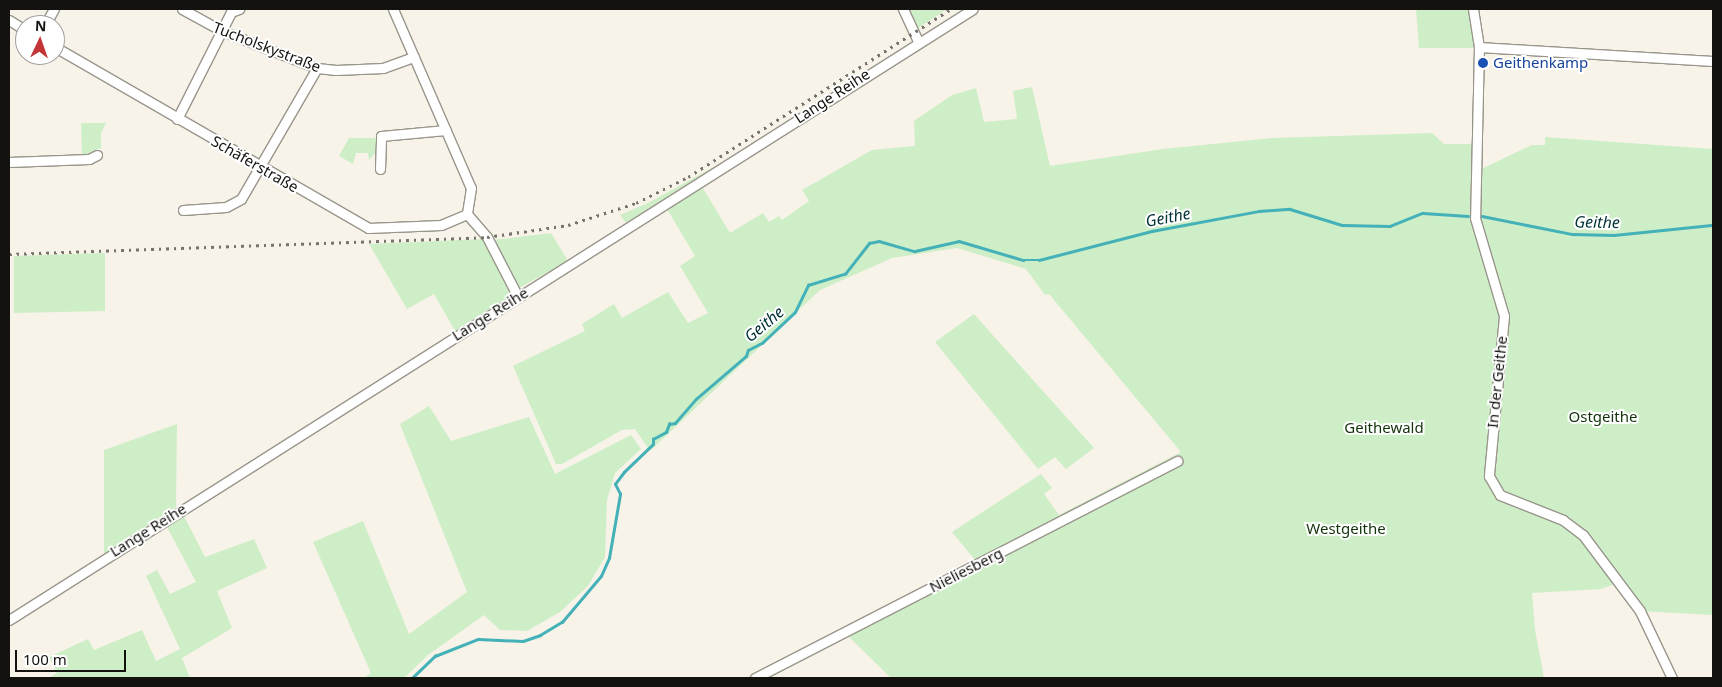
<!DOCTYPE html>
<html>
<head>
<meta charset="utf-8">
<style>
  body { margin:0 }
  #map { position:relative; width:1722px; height:687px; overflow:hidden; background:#f7f3e8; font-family:"Noto Sans",sans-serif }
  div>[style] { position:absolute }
  .green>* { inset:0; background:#ceeec7 }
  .stream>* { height:2.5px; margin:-1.25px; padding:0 1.25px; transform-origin:1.25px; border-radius:1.25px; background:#44b1b8 }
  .roads { filter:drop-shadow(1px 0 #99958b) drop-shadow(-1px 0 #99958b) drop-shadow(0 1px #99958b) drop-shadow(0 -1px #99958b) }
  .street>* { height:9px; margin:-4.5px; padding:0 4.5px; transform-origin:4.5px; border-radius:4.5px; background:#fff }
  .rail>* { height:2.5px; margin-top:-1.25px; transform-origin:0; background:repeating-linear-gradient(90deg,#76736d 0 2.5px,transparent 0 7.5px) }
  .dots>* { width:14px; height:14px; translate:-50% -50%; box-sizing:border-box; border:2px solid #fff; border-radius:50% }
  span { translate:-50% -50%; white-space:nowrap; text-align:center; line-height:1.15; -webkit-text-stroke:4px #fff; paint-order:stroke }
  .street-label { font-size:15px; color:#14120f }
  .transit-label { font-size:15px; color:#164399 }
  .left { translate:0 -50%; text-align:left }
  .park-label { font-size:15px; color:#123209 }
  .water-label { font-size:16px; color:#003235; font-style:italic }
  .frame { position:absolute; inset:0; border:10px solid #14120f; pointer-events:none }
  .north { position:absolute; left:15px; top:15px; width:50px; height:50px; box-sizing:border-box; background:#fff; border:1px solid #a1a09f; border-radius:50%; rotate:3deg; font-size:14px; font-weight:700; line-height:20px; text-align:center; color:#14120f }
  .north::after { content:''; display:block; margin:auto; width:18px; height:22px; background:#c33436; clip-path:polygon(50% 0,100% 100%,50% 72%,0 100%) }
  .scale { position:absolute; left:15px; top:650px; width:111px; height:22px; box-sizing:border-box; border:2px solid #14120f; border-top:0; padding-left:6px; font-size:15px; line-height:18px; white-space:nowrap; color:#14120f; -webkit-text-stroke:4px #fff; paint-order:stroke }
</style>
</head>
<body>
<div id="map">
  <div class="green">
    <i style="clip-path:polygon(906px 9px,947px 9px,915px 30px)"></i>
    <i style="clip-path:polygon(1416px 9px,1469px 9px,1476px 48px,1419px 48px)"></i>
    <i style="clip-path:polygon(1032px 87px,1050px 166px,1163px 149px,1272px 138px,1432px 133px,1444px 144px,1473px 144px,1470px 213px,1482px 213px,1479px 170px,1532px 145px,1545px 145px,1545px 137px,1713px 149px,1713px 615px,1640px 611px,1636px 614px,1614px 584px,1601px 589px,1532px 593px,1535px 630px,1544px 678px,891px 678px,844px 632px,975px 560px,952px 532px,1041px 474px,1052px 488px,1044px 494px,1059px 515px,1181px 452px,1049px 294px,1045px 295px,1026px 269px,957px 248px,892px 258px,820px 290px,650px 451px,635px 429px,622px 430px,562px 464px,556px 464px,513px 366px,585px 331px,582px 324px,614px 304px,622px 318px,668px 292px,688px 323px,708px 313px,680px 266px,695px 256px,667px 209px,701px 185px,730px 233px,763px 213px,769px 222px,779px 216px,782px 220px,809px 201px,802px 190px,872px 150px,915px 146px,914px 121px,952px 95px,976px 88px,984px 122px,1017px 119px,1013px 91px)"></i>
    <i style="clip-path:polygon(81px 123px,106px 123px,101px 133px,101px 148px,82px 156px)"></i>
    <i style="clip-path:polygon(349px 138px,377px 138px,377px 151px,369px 160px,368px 153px,356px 153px,353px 164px,339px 156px)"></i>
    <i style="clip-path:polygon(723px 162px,626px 223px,620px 215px,648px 203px)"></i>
    <i style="clip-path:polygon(551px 233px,568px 261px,519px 288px,493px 240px)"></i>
    <i style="clip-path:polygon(483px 239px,509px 293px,508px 297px,455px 331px,434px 294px,407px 309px,369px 244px)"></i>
    <i style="clip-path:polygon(105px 253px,105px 311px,14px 313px,14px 256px)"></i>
    <i style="clip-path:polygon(974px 314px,1094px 448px,1066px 469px,1055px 457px,1038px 469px,935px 342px)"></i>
    <i style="clip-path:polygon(429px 406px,451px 441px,529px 417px,555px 474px,631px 435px,641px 449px,615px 473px,607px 500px,605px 557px,588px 586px,560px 612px,527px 631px,500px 630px,484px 615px,428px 655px,404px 678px,364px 678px,371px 673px,313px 542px,363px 521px,409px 634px,467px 592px,400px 424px)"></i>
    <i style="clip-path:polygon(177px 424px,176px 507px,104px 554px,104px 450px)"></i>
    <i style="clip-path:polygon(183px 514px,205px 557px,254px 539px,267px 568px,217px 591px,232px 628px,182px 658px,190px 678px,49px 678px,57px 673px,49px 657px,88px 639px,94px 650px,142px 630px,156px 661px,180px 649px,146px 576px,157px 570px,170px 594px,196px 582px,166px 525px)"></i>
  </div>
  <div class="stream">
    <i style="left:1482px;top:216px;width:92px;rotate:11.3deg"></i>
    <i style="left:1572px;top:234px;width:42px;rotate:1.4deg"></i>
    <i style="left:1614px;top:235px;width:100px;rotate:-5.8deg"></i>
    <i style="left:412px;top:678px;width:32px;rotate:-44deg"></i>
    <i style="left:435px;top:656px;width:46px;rotate:-21.6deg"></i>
    <i style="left:478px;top:639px;width:45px;rotate:2.5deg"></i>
    <i style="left:523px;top:641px;width:18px;rotate:-19deg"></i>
    <i style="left:540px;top:635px;width:26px;rotate:-31deg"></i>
    <i style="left:562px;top:622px;width:60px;rotate:-49.7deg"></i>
    <i style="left:601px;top:576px;width:20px;rotate:-66deg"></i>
    <i style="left:609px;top:558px;width:65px;rotate:-80.2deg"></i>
    <i style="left:620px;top:494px;width:11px;rotate:-117deg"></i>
    <i style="left:615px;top:484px;width:15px;rotate:-53deg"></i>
    <i style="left:624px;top:472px;width:40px;rotate:-44deg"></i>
    <i style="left:653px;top:444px;width:5px;rotate:-90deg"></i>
    <i style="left:653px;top:439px;width:15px;rotate:-28deg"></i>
    <i style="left:666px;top:432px;width:9px;rotate:-69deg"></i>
    <i style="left:669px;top:424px;width:6px;rotate:-9deg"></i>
    <i style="left:675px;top:423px;width:32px;rotate:-49deg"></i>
    <i style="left:696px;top:399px;width:66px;rotate:-40.7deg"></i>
    <i style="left:746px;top:356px;width:6px;rotate:-72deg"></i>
    <i style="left:748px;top:350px;width:16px;rotate:-27deg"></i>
    <i style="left:762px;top:343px;width:45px;rotate:-43.2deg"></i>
    <i style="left:795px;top:312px;width:30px;rotate:-64deg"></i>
    <i style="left:808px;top:285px;width:39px;rotate:-17deg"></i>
    <i style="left:845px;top:274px;width:39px;rotate:-52deg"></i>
    <i style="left:869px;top:243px;width:10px;rotate:-11deg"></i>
    <i style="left:879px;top:241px;width:37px;rotate:16deg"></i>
    <i style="left:915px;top:251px;width:45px;rotate:-12.8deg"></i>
    <i style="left:959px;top:241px;width:67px;rotate:16.5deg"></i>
    <i style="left:1023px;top:260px;width:16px"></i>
    <i style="left:1039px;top:260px;width:117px;rotate:-14.4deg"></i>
    <i style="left:1152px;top:231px;width:109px;rotate:-10.6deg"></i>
    <i style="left:1259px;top:211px;width:31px;rotate:-4deg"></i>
    <i style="left:1290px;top:209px;width:54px;rotate:17.1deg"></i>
    <i style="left:1342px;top:225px;width:48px;rotate:1.2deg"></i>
    <i style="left:1390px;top:226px;width:35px;rotate:-22deg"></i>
    <i style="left:1423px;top:213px;width:45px;rotate:3.8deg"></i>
  </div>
  <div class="roads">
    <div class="street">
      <i style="left:182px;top:9px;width:46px;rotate:28.8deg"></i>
      <i style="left:222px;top:31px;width:102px;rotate:21.3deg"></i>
      <i style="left:317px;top:68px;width:19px;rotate:6deg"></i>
      <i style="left:336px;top:70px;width:47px;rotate:-2.4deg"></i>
      <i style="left:383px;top:68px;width:33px;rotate:-20deg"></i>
      <i style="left:393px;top:9px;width:195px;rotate:66.5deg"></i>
      <i style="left:471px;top:188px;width:26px;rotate:99deg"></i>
      <i style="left:467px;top:214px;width:30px;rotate:49deg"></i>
      <i style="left:487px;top:237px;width:68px;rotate:62.7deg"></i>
      <i style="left:903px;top:9px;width:35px;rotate:65deg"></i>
      <i style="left:1473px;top:9px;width:38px;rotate:81deg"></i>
      <i style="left:1479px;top:47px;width:171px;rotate:91.3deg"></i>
      <i style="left:1475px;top:218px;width:102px;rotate:73.5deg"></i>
      <i style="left:1504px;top:316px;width:161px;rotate:95.4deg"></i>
      <i style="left:1489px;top:476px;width:22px;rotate:60deg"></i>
      <i style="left:1500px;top:495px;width:68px;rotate:21.6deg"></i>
      <i style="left:1563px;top:520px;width:25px;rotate:37deg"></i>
      <i style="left:1583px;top:535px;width:95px;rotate:53.1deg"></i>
      <i style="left:1640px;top:611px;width:74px;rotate:64.5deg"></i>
      <i style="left:9px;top:20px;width:19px;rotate:32deg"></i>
      <i style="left:45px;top:25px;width:18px;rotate:-61deg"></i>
      <i style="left:55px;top:47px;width:362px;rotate:30deg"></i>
      <i style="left:368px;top:228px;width:73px;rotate:-2.4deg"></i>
      <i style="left:441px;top:225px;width:28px;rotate:-23deg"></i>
      <i style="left:1479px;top:47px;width:234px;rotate:3.4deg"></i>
      <i style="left:177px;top:119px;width:120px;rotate:-63.2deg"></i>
      <i style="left:231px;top:12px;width:9px;rotate:-21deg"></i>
      <i style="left:9px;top:162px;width:80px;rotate:-2.1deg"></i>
      <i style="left:89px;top:159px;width:9px;rotate:-27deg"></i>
      <i style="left:380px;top:169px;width:33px;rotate:-88deg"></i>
      <i style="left:381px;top:136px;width:65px;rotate:-5.3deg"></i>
      <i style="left:183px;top:210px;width:43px;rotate:-4deg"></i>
      <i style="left:226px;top:207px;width:17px;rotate:-28deg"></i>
      <i style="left:241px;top:199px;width:151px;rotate:-59.9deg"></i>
      <i style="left:9px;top:620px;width:1141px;rotate:-32.37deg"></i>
      <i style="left:755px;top:678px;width:475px;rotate:-27.2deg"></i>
    </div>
  </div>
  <div class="rail">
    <i style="left:9px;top:254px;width:478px;rotate:-2deg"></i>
    <i style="left:487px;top:237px;width:82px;rotate:-8.4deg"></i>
    <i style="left:568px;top:225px;width:71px;rotate:-17.9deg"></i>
    <i style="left:636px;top:203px;width:58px;rotate:-26.6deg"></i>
    <i style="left:688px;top:177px;width:312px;rotate:-32.6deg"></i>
  </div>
  <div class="dots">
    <i style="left:1483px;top:63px;background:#1a4fb4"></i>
  </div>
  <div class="street-label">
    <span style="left:267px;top:47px;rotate:21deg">Tucholskystraße</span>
    <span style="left:832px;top:96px;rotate:-33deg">Lange Reihe</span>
    <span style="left:255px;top:164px;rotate:30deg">Schäferstraße</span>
    <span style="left:490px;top:314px;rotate:-32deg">Lange Reihe</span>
    <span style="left:1497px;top:382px;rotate:-84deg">In der Geithe</span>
    <span style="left:148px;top:530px;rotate:-32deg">Lange Reihe</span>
    <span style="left:966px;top:570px;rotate:-27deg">Nieliesberg</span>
  </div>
  <div class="transit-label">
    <span class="left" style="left:1493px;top:63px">Geithenkamp</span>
  </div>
  <div class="park-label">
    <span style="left:1603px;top:417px">Ostgeithe</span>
    <span style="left:1384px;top:428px">Geithewald</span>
    <span style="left:1346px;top:529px">Westgeithe</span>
  </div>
  <div class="water-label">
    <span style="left:1168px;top:217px;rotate:-11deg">Geithe</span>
    <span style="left:1597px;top:222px;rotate:1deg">Geithe</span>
    <span style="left:764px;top:324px;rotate:-40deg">Geithe</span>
  </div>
  <div class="frame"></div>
  <div class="north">N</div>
  <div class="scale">100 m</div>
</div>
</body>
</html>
